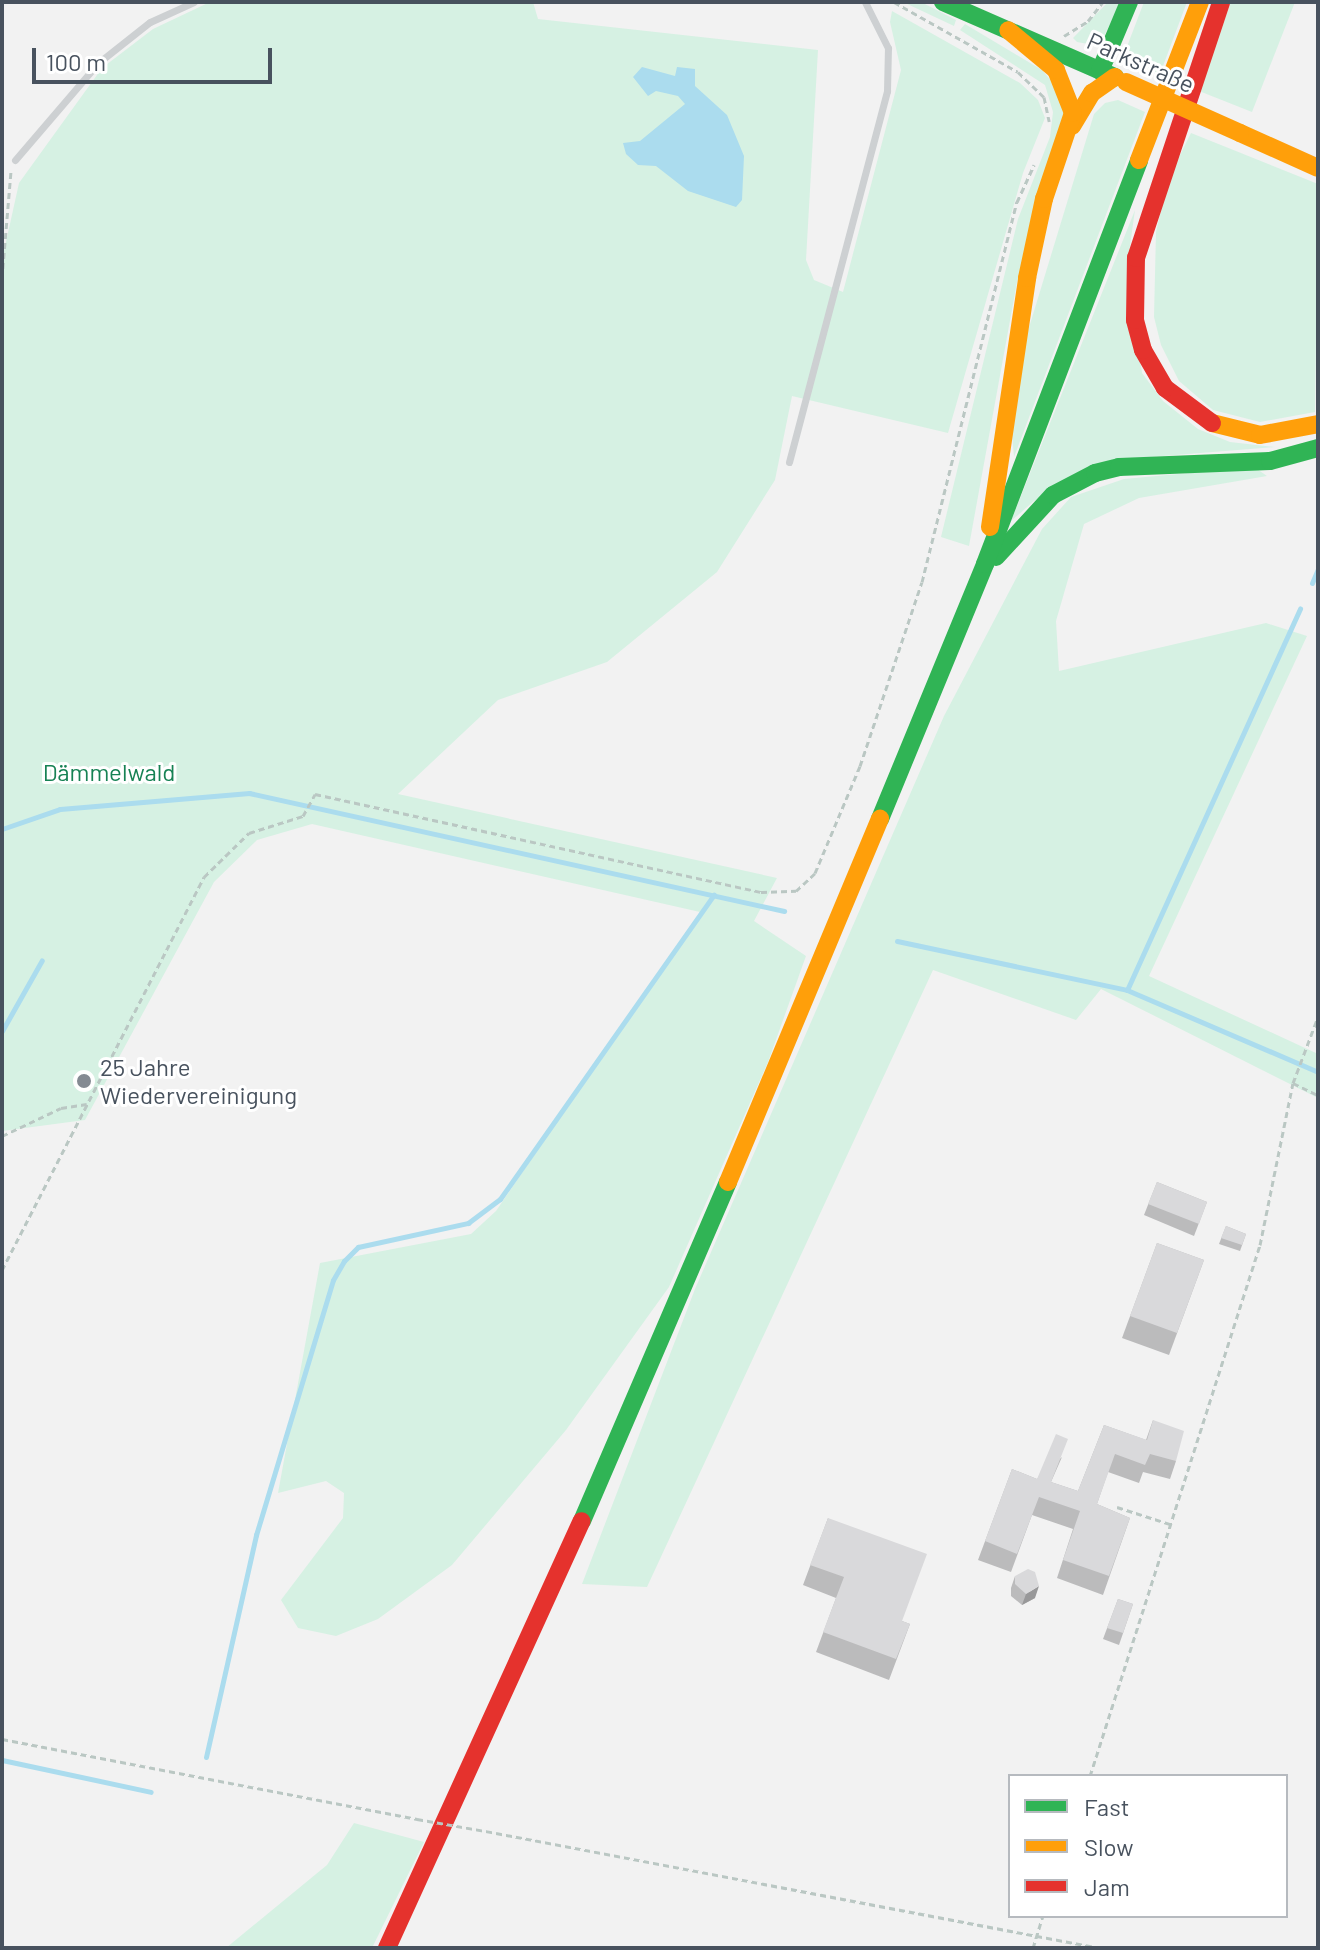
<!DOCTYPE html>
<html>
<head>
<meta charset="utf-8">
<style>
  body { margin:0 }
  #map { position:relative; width:1320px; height:1950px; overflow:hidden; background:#f2f2f2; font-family:Barlow,sans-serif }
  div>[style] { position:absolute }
  .green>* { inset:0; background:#d6f1e3 }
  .water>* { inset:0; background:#abdcee }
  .stream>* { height:5px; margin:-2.5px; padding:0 2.5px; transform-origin:2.5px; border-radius:2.5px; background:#abdcee }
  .path>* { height:3px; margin-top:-1.5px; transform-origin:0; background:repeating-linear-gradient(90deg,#bac7c3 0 6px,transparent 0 10px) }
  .lane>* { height:7px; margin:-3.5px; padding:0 3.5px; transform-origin:3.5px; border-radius:3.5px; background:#cdd0d2 }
  .fast>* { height:18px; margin:-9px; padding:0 9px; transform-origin:9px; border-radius:9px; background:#30b455 }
  .slow>* { height:18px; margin:-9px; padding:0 9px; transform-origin:9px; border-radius:9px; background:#ff9f0a }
  .jam>* { height:18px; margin:-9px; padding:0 9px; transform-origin:9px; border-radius:9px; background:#e5322d }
  .path-bridge>* { height:3px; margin-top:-1.5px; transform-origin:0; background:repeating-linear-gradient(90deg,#bac7c3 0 6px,transparent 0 10px) }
  .slow-bridge>* { height:18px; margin:-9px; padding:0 9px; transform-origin:9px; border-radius:9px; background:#ff9f0a }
  .wall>* { inset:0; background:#bbbbbc }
  .shaded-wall>* { inset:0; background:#989899 }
  .building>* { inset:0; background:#d9d9db }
  .dots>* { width:22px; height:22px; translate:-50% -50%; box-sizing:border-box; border:4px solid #fff; border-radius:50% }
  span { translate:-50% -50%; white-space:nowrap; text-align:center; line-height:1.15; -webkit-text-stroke:6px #fff; paint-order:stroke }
  .street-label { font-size:24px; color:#48525e }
  .park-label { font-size:24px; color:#178254 }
  .poi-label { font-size:24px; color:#48525e }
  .left { translate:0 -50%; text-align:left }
  .frame { position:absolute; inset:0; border:4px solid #48525e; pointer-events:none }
  .legend { position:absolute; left:1008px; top:1774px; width:280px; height:144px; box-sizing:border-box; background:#fff; border:2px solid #b6babf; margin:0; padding:10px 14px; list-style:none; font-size:24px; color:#48525e }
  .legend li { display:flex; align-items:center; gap:16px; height:40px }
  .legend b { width:40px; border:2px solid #b6babf }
  .scale { position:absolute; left:32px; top:48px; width:240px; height:36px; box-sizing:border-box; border:4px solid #48525e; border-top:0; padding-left:10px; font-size:24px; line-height:28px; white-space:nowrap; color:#48525e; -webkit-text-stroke:6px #fff; paint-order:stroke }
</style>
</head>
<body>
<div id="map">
  <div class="green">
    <i style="clip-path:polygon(210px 2px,533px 2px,538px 19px,818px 50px,806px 260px,814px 280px,843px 292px,901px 70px,890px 22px,892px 11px,1020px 83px,1038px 100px,1045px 118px,1023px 173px,948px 433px,792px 396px,775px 480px,717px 572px,607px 662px,498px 700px,398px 794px,777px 878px,754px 921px,806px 956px,768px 1062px,669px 1287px,566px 1430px,452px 1565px,378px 1619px,336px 1636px,298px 1628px,281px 1600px,343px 1518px,344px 1493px,326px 1481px,278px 1493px,320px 1263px,471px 1234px,496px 1211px,700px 912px,312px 824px,257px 840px,214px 882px,85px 1120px,2px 1131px,2px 260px,19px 183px,102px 68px,153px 29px)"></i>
    <i style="clip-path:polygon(903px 2px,921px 2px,956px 20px,954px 26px)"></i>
    <i style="clip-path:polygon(1108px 2px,1121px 2px,1099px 46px,1077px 42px,1073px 38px)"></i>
    <i style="clip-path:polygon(1144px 2px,1187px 2px,1160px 74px,1123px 57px)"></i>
    <i style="clip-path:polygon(1231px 2px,1295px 2px,1252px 112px,1199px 91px)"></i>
    <i style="clip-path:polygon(965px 24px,1042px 70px,1059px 90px,1065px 115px,1017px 282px,969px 546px,941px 537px,1018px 219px,1050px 137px,1053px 112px,1045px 85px,960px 30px)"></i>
    <i style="clip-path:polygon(1118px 100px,1145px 112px,1014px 457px,1011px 423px,1024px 344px,1094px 114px,1105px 103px)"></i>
    <i style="clip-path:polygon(1191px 133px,1318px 184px,1315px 412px,1260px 422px,1213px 410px,1179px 381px,1161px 345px,1154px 317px,1156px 232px,1168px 179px)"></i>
    <i style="clip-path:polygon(1135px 210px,1127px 267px,1142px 373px,1163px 401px,1198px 429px,1230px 442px,1275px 447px,1113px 460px,1034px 501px,1011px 521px)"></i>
    <i style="clip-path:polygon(1254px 467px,1267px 476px,1139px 498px,1084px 524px,1056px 621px,1059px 671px,1266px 623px,1307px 636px,1149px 976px,1318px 1054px,1318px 1098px,1101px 989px,1076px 1020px,933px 970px,647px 1587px,582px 1584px,695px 1289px,944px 716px,1042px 529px,1071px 497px,1124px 479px)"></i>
    <i style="clip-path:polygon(354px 1823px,424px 1842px,372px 1948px,226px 1948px,327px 1865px)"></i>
  </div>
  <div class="water">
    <i style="clip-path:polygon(642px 67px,675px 76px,677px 67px,695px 69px,695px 86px,727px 115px,744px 156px,742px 200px,736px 207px,688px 191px,656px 166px,638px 165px,626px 154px,623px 143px,640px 141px,685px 104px,678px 96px,656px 91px,648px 96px,633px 77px)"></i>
  </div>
  <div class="stream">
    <i style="left:1312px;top:583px;width:15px;rotate:-67deg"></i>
    <i style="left:2px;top:829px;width:61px;rotate:-19deg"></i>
    <i style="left:60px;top:809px;width:190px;rotate:-4.8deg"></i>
    <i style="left:249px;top:793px;width:548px;rotate:12.44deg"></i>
    <i style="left:897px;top:941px;width:235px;rotate:12deg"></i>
    <i style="left:1127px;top:990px;width:208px;rotate:23.2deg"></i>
    <i style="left:1127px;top:990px;width:419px;rotate:-65.6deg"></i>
    <i style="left:2px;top:1031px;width:81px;rotate:-60.6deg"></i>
    <i style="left:206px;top:1757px;width:228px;rotate:-77.3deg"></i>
    <i style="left:256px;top:1535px;width:266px;rotate:-73.2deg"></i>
    <i style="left:333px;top:1280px;width:22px;rotate:-60deg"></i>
    <i style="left:344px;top:1261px;width:20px;rotate:-45deg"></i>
    <i style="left:358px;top:1247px;width:113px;rotate:-12.3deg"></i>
    <i style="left:468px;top:1223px;width:40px;rotate:-37deg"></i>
    <i style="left:500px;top:1199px;width:372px;rotate:-54.9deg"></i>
    <i style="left:2px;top:1760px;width:152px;rotate:12.1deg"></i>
  </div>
  <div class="path">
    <i style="left:894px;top:2px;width:142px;rotate:29.4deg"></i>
    <i style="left:1018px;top:72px;width:36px;rotate:44deg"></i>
    <i style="left:1044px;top:97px;width:25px;rotate:78deg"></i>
    <i style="left:1064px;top:36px;width:28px;rotate:-32deg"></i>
    <i style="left:1088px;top:21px;width:24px;rotate:-52deg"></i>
    <i style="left:2px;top:278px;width:107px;rotate:-85.2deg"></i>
    <i style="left:1293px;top:1083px;width:28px;rotate:26deg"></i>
    <i style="left:2px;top:1136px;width:65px;rotate:-25.4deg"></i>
    <i style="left:61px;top:1108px;width:26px;rotate:-9deg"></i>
    <i style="left:2px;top:1270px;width:442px;rotate:-62.8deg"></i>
    <i style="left:204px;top:877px;width:63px;rotate:-44.4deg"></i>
    <i style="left:249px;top:833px;width:57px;rotate:-17.5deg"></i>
    <i style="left:303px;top:816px;width:25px;rotate:-61deg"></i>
    <i style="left:315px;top:794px;width:457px;rotate:12.4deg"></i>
    <i style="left:761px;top:892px;width:35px;rotate:-2deg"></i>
    <i style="left:796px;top:891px;width:26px;rotate:-43deg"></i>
    <i style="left:815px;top:873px;width:116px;rotate:-67.2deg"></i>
    <i style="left:860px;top:766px;width:194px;rotate:-71.4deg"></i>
    <i style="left:922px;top:582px;width:392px;rotate:-76deg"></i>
    <i style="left:1017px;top:202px;width:41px;rotate:-65.3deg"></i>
    <i style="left:1117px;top:1507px;width:56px;rotate:17.8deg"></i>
    <i style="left:2px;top:1739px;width:423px;rotate:10.9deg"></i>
    <i style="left:1090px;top:1776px;width:558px;rotate:-72.25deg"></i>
    <i style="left:1260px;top:1245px;width:165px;rotate:-78.5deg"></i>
    <i style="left:1293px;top:1083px;width:71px;rotate:-69.3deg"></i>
    <i style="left:496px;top:1833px;width:615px;rotate:10.78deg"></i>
    <i style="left:1033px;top:1948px;width:34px;rotate:-73deg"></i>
  </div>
  <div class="lane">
    <i style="left:15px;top:160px;width:128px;rotate:-49.4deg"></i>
    <i style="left:98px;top:63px;width:66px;rotate:-38.3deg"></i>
    <i style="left:150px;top:22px;width:48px;rotate:-24.4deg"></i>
    <i style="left:789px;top:462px;width:384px;rotate:-75.2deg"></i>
    <i style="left:887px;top:91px;width:43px;rotate:-88.7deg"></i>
    <i style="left:888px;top:48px;width:51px;rotate:-116.6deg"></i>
  </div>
  <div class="fast">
    <i style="left:943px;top:2px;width:188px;rotate:23.6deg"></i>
    <i style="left:1100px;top:71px;width:75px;rotate:-67.2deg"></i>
    <i style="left:996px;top:557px;width:84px;rotate:-47.4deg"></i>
    <i style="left:1053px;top:495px;width:47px;rotate:-27.6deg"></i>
    <i style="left:1095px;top:473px;width:25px;rotate:-14deg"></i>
    <i style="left:1119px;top:467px;width:151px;rotate:-2.3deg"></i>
    <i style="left:1270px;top:461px;width:50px;rotate:-15.2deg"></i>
    <i style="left:880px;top:819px;width:276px;rotate:-67.6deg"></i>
    <i style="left:985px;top:564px;width:432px;rotate:-69.1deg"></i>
    <i style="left:582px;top:1521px;width:369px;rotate:-66.7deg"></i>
  </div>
  <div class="slow">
    <i style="left:1072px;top:126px;width:39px;rotate:-59deg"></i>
    <i style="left:1092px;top:93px;width:28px;rotate:-35deg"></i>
    <i style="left:1240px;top:133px;width:85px;rotate:24.2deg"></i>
    <i style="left:1139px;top:160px;width:169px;rotate:-68.9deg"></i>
    <i style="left:1212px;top:423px;width:49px;rotate:14deg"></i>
    <i style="left:1260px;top:435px;width:59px;rotate:-10.7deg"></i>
    <i style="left:990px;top:527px;width:252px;rotate:-81.5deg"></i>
    <i style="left:1027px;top:278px;width:81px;rotate:-77.9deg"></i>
    <i style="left:1044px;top:199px;width:91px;rotate:-71.4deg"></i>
    <i style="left:1073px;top:113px;width:46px;rotate:-111.6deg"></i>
    <i style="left:1056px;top:70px;width:62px;rotate:-140.2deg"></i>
    <i style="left:728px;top:1182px;width:394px;rotate:-67.3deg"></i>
  </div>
  <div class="jam">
    <i style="left:1212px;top:423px;width:59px;rotate:-143.3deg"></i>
    <i style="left:1165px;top:388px;width:44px;rotate:-120.1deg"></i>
    <i style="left:1143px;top:350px;width:31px;rotate:-105deg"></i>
    <i style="left:1135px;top:320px;width:62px;rotate:-89.1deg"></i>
    <i style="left:1136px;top:258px;width:270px;rotate:-71.6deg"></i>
    <i style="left:387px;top:1948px;width:469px;rotate:-65.5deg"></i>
  </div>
  <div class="path-bridge">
    <i style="left:417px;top:1819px;width:80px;rotate:10deg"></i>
  </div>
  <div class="slow-bridge">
    <i style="left:1126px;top:82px;width:125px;rotate:24.1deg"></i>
  </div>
  <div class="wall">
    <i style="clip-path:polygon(1157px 1182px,1207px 1202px,1194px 1236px,1144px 1215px)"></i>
    <i style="clip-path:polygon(1226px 1226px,1246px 1234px,1240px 1251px,1219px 1244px)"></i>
    <i style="clip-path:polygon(1157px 1243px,1204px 1260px,1169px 1355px,1122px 1338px)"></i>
    <i style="clip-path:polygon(1153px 1420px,1176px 1461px,1170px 1479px,1143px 1472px,1139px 1483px,1108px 1472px,1097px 1504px,1130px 1518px,1103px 1595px,1057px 1578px,1073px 1529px,1032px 1515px,1011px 1572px,978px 1560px,1012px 1469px,1037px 1479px,1062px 1457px,1051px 1482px,1078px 1491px,1104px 1425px,1146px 1440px)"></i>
    <i style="clip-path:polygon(828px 1518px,902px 1621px,910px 1624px,889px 1680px,816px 1652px,836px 1598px,803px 1585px)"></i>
    <i style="clip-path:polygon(1015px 1576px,1035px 1598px,1022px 1605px,1011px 1596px,1011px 1588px)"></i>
    <i style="clip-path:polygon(1118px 1599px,1133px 1604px,1119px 1645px,1103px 1639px)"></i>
  </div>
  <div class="shaded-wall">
    <i style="clip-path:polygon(1039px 1586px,1035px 1598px,1022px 1605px,1026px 1594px)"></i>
  </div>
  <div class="building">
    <i style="clip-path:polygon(1157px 1182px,1207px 1202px,1199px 1224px,1148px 1204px)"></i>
    <i style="clip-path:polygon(1226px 1226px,1246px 1234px,1242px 1245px,1221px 1238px)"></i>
    <i style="clip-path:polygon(1157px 1243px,1204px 1260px,1177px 1333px,1130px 1316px)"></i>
    <i style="clip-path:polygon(1153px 1420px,1184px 1431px,1176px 1461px,1150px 1454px,1145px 1465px,1115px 1454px,1097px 1504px,1130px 1518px,1109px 1576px,1063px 1560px,1080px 1511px,1039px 1497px,1017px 1554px,985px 1541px,1012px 1469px,1037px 1479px,1056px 1434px,1068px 1439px,1051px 1482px,1078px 1491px,1104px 1425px,1147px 1440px)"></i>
    <i style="clip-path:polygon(828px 1518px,927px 1554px,902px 1621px,910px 1624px,896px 1659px,823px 1632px,844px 1577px,810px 1565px)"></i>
    <i style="clip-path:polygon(1028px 1569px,1035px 1572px,1039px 1586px,1026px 1594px,1015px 1584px,1015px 1576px)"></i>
    <i style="clip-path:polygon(1118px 1599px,1133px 1604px,1123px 1633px,1107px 1628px)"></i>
  </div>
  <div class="dots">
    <i style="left:84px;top:1081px;background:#848a92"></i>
  </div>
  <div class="street-label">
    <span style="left:1141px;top:62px;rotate:24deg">Parkstraße</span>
  </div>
  <div class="park-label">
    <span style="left:109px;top:772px">Dämmelwald</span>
  </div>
  <div class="poi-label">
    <span class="left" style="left:100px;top:1081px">25 Jahre<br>Wiedervereinigung</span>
  </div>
  <div class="frame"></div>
  <ul class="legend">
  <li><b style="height:10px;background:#30b455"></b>Fast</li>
  <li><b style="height:10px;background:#ff9f0a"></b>Slow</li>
  <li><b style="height:10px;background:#e5322d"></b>Jam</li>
  </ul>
  <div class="scale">100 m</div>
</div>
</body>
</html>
